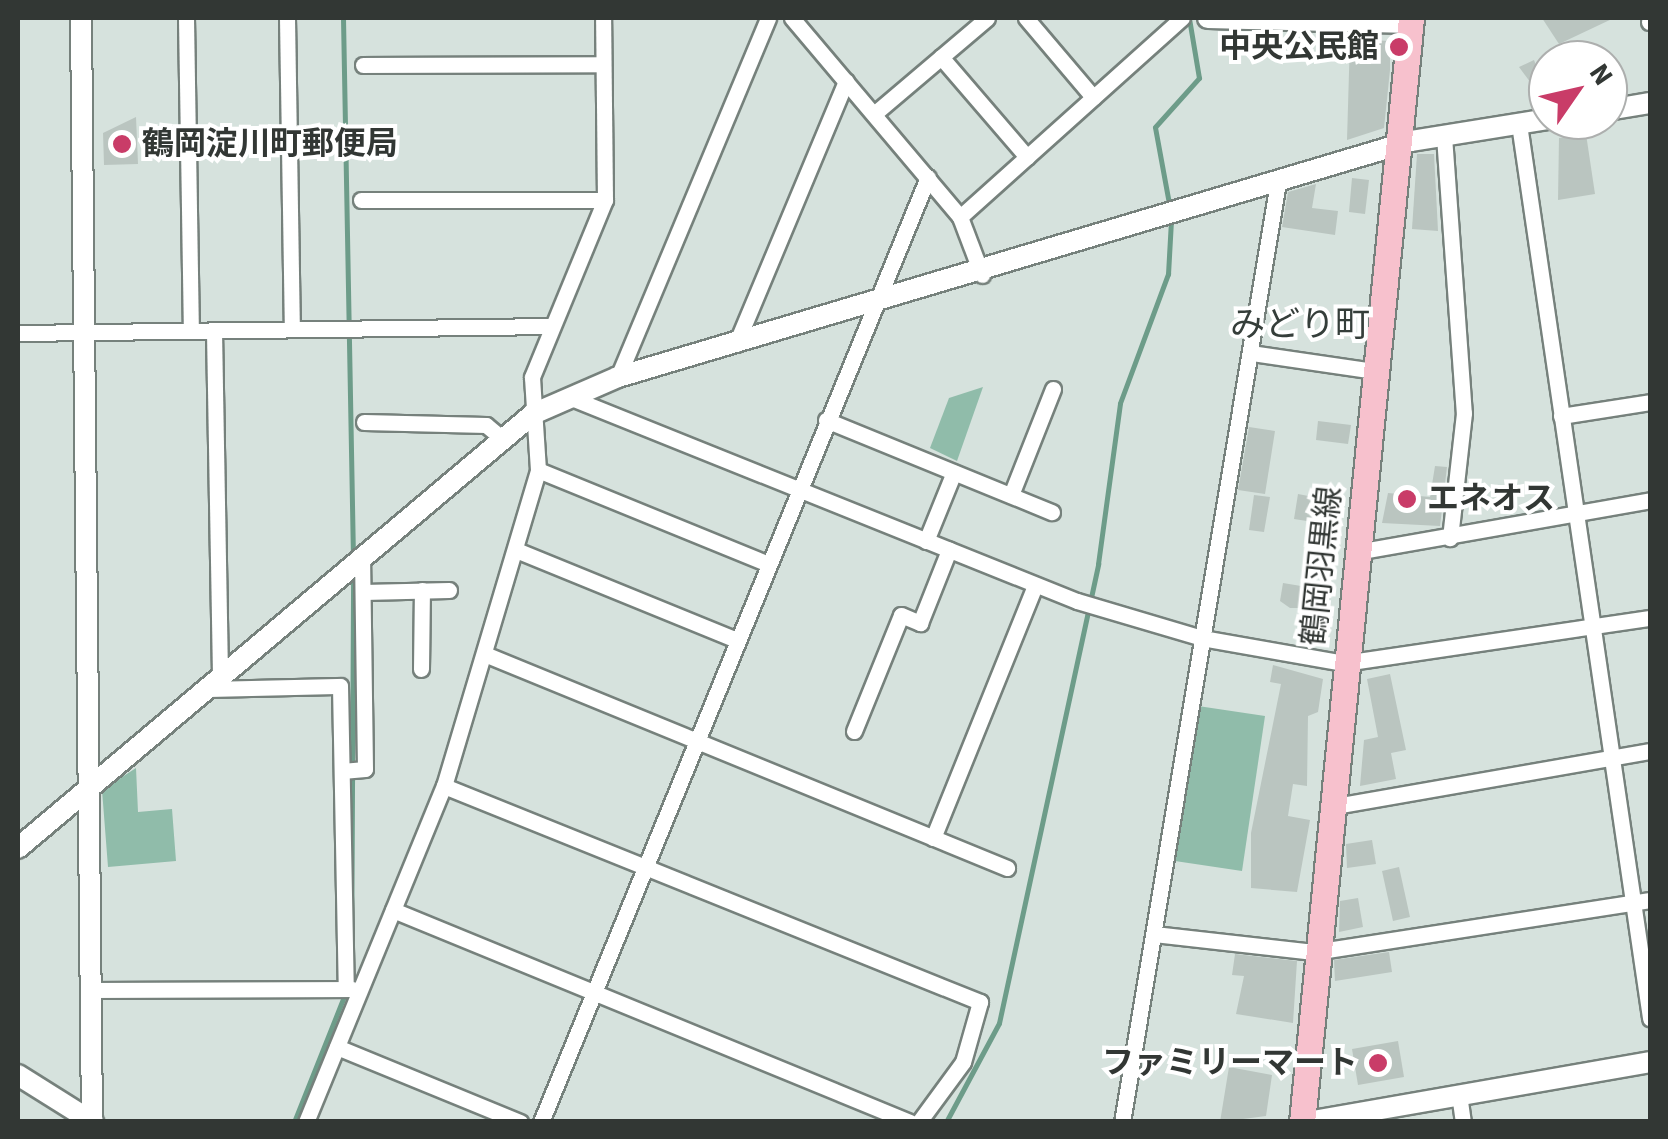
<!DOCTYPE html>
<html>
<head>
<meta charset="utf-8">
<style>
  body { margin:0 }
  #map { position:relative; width:1668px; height:1139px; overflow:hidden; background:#d6e2dd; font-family:"Source Sans 3","Noto Sans JP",sans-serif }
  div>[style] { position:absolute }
  .green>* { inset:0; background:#90bcaa }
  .stream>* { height:5px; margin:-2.5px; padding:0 2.5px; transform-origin:2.5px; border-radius:2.5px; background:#6d9c89 }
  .building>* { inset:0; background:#bac5c0 }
  .roads { filter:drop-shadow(2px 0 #76817c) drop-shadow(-2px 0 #76817c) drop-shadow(0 2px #76817c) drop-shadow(0 -2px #76817c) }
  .minor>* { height:15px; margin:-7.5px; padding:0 7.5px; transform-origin:7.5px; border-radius:7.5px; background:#fff }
  .tertiary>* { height:20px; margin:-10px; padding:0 10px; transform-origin:10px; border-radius:10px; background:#fff }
  .primary>* { height:25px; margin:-12.5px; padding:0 12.5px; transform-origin:12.5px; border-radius:12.5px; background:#f7c1cd }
  .dots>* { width:28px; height:28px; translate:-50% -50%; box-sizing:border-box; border:5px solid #fff; border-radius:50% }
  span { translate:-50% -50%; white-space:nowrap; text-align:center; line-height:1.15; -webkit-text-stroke:8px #fff; paint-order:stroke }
  .poi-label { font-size:32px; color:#323734; font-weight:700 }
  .right { translate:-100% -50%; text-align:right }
  .left { translate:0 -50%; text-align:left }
  .street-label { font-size:32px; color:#323734 }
  .neighbourhood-label { font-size:35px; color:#353e3a }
  .frame { position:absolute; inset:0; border:20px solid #323734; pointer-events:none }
  .north { position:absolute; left:1528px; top:40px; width:100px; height:100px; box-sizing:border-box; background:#fff; border:2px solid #adafae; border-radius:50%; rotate:56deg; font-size:28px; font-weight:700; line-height:40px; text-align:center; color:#323734 }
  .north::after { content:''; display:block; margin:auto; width:35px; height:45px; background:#c93c68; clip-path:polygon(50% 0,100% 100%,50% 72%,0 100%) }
</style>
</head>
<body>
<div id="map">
  <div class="green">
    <i style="clip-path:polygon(983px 387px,957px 461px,930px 448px,949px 398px)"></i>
    <i style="clip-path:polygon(1198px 706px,1265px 716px,1242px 871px,1175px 861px)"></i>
    <i style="clip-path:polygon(136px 768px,138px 812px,172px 809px,176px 861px,108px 867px,102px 790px)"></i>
  </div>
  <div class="stream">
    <i style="left:343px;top:18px;width:538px;rotate:88.94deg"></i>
    <i style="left:1170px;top:209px;width:83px;rotate:-100.4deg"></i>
    <i style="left:1155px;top:127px;width:66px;rotate:-48.1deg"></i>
    <i style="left:1199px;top:78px;width:61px;rotate:-99.5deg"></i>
    <i style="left:351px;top:979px;width:402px;rotate:-89.7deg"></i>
    <i style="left:294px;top:1122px;width:138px;rotate:-68.3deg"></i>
    <i style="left:946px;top:1122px;width:112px;rotate:-61.8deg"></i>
    <i style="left:999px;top:1023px;width:470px;rotate:-77.8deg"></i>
    <i style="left:1098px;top:564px;width:162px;rotate:-82.2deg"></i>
    <i style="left:1120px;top:403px;width:138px;rotate:-69.6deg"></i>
    <i style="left:1168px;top:274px;width:54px;rotate:-86.8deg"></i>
  </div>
  <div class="building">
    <i style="clip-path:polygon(1542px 18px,1614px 18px,1559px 44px)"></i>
    <i style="clip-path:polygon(1350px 39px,1390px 41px,1390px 70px,1384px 128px,1347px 140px)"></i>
    <i style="clip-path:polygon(1534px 60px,1537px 68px,1548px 63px,1548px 106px,1519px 67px)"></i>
    <i style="clip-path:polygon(136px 117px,138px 164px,104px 165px,103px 133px)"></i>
    <i style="clip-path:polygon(1586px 134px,1595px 194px,1558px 200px,1559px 138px)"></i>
    <i style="clip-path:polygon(1417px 154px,1434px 154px,1438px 231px,1412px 229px)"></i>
    <i style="clip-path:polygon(1352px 178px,1369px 180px,1365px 214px,1349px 212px)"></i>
    <i style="clip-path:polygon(1316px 184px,1312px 208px,1338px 211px,1335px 235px,1282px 227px,1288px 192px)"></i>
    <i style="clip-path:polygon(1318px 421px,1351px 425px,1348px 444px,1316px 440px)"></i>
    <i style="clip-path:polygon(1249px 427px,1275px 431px,1265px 494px,1238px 490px)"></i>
    <i style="clip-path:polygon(1435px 466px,1447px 467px,1440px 526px,1382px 523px,1388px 493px,1430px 497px)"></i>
    <i style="clip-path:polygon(1298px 494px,1329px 500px,1326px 524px,1294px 519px)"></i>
    <i style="clip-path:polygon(1254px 495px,1270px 497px,1264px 532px,1249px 530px)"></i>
    <i style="clip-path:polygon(1283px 583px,1325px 590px,1323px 608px,1290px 608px,1280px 601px)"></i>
    <i style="clip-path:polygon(1273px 665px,1323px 679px,1318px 712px,1308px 716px,1307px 786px,1293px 784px,1288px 816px,1310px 820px,1297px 892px,1251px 888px,1251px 833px,1281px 684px,1270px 682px)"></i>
    <i style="clip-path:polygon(1390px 674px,1406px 750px,1391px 753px,1396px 779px,1360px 786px,1364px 740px,1378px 737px,1367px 679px)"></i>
    <i style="clip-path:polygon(1372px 840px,1376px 864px,1347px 868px,1346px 844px)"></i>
    <i style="clip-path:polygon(1399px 867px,1410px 917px,1393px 921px,1382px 871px)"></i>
    <i style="clip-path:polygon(1358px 898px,1363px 927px,1339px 932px,1340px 901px)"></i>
    <i style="clip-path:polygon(1389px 952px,1392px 972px,1335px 981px,1334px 960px)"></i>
    <i style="clip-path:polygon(1235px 954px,1297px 961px,1293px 1023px,1236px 1014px,1244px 976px,1232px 975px)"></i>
    <i style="clip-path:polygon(1398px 1041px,1404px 1077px,1358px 1085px,1352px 1049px)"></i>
    <i style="clip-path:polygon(1229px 1067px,1272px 1075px,1266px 1116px,1220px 1122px)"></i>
  </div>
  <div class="roads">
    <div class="minor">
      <i style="left:186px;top:18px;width:313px;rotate:89.1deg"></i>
      <i style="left:287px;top:18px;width:311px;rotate:89.1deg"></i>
      <i style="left:792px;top:18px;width:260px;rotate:49.8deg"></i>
      <i style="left:960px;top:217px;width:62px;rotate:69.2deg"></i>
      <i style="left:1026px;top:18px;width:104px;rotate:49.7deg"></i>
      <i style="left:1649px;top:22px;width:1px;rotate:-45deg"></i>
      <i style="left:941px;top:57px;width:132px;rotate:49.3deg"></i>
      <i style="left:363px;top:65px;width:240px;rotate:-0.2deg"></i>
      <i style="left:874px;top:114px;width:148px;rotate:-40.3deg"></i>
      <i style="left:1519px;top:124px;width:904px;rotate:81.66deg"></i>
      <i style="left:1444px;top:136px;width:278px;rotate:85.9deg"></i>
      <i style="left:1464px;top:413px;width:126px;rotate:96.4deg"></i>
      <i style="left:361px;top:200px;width:244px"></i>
      <i style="left:960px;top:217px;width:298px;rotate:-41.9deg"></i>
      <i style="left:214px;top:331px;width:342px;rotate:89deg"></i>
      <i style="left:18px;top:333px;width:534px;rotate:-0.75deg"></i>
      <i style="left:736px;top:344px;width:285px;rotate:-67.3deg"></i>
      <i style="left:1251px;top:353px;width:125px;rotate:8.3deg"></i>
      <i style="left:618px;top:377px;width:389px;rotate:-67.3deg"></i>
      <i style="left:569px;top:397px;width:547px;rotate:21.88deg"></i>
      <i style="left:1077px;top:601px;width:130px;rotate:16.5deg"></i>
      <i style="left:1202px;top:638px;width:144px;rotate:10deg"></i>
      <i style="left:1344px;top:663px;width:309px;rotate:-8.4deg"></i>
      <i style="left:1561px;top:416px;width:90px;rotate:-8.9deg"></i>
      <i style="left:826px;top:420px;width:244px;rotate:22.2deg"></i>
      <i style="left:364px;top:422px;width:122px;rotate:1.4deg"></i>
      <i style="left:486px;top:425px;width:16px;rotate:40deg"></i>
      <i style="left:538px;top:470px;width:248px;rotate:22.2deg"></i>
      <i style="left:1011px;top:495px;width:114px;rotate:-68.4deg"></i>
      <i style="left:926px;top:541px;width:74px;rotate:-67.9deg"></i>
      <i style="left:516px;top:550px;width:239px;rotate:22.2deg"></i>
      <i style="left:1356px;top:552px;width:299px;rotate:-10deg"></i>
      <i style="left:363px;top:592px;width:86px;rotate:-1.3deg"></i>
      <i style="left:487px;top:655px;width:562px;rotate:22.27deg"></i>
      <i style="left:421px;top:669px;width:79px;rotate:-89.3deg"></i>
      <i style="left:205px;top:689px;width:135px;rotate:-1.3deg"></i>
      <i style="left:340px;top:686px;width:300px;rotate:88.9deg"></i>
      <i style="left:854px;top:731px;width:125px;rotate:-67.9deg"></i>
      <i style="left:901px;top:615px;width:21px;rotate:23deg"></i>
      <i style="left:920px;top:623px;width:79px;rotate:-68.3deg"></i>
      <i style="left:342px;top:771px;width:23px;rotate:-5deg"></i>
      <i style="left:365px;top:769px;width:215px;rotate:-90.8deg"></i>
      <i style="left:444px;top:786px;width:578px;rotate:21.95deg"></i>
      <i style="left:980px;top:1002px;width:62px;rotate:105.8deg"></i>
      <i style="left:963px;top:1062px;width:74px;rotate:126.3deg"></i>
      <i style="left:1329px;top:807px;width:326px;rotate:-9.9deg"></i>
      <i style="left:933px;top:838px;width:273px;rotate:-68deg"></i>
      <i style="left:393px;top:910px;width:559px;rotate:22.3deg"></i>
      <i style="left:1154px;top:934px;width:161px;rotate:6.4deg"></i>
      <i style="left:1314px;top:952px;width:340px;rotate:-8.8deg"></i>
      <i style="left:97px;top:990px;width:255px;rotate:-0.2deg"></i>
      <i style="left:337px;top:1047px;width:198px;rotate:22.3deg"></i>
      <i style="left:1459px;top:1094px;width:28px;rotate:82deg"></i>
      <i style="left:306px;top:1122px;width:363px;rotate:-67.7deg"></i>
      <i style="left:444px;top:786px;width:330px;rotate:-73.4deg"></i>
      <i style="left:538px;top:470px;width:93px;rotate:-93.7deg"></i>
      <i style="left:532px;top:377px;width:191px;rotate:-67.6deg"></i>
      <i style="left:605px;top:200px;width:182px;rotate:-90.6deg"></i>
      <i style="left:541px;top:1122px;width:1021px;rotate:-67.73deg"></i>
      <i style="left:1122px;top:1122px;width:953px;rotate:-80.58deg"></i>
    </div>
    <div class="tertiary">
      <i style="left:81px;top:18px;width:1103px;rotate:89.43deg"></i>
      <i style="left:1208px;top:18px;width:203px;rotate:1.4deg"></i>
      <i style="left:1608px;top:110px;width:43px;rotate:-9.5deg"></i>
      <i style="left:18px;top:848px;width:673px;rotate:-40.12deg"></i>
      <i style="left:533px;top:414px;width:93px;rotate:-23.5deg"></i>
      <i style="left:618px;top:377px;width:827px;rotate:-16.57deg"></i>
      <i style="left:1411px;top:141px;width:139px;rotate:-9.1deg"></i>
      <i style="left:18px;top:1075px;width:89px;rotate:32.1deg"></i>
      <i style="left:1307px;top:1122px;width:348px;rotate:-9.9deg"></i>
    </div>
    <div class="primary">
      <i style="left:1302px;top:1122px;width:1109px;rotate:-84.36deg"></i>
    </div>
  </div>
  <div class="dots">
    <i style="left:1399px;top:47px;background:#c93c68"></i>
    <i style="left:122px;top:144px;background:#c93c68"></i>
    <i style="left:1407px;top:499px;background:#c93c68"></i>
    <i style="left:1378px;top:1063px;background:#c93c68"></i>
  </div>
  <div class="poi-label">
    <span class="right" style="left:1379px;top:47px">中央公民館</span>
    <span class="left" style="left:142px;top:144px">鶴岡淀川町郵便局</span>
    <span class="left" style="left:1427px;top:499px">エネオス</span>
    <span class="right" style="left:1358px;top:1063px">ファミリーマート</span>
  </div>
  <div class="street-label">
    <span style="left:1322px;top:566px;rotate:-84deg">鶴岡羽黒線</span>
  </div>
  <div class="neighbourhood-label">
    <span style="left:1300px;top:325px">みどり町</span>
  </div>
  <div class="frame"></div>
  <div class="north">N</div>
</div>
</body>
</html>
